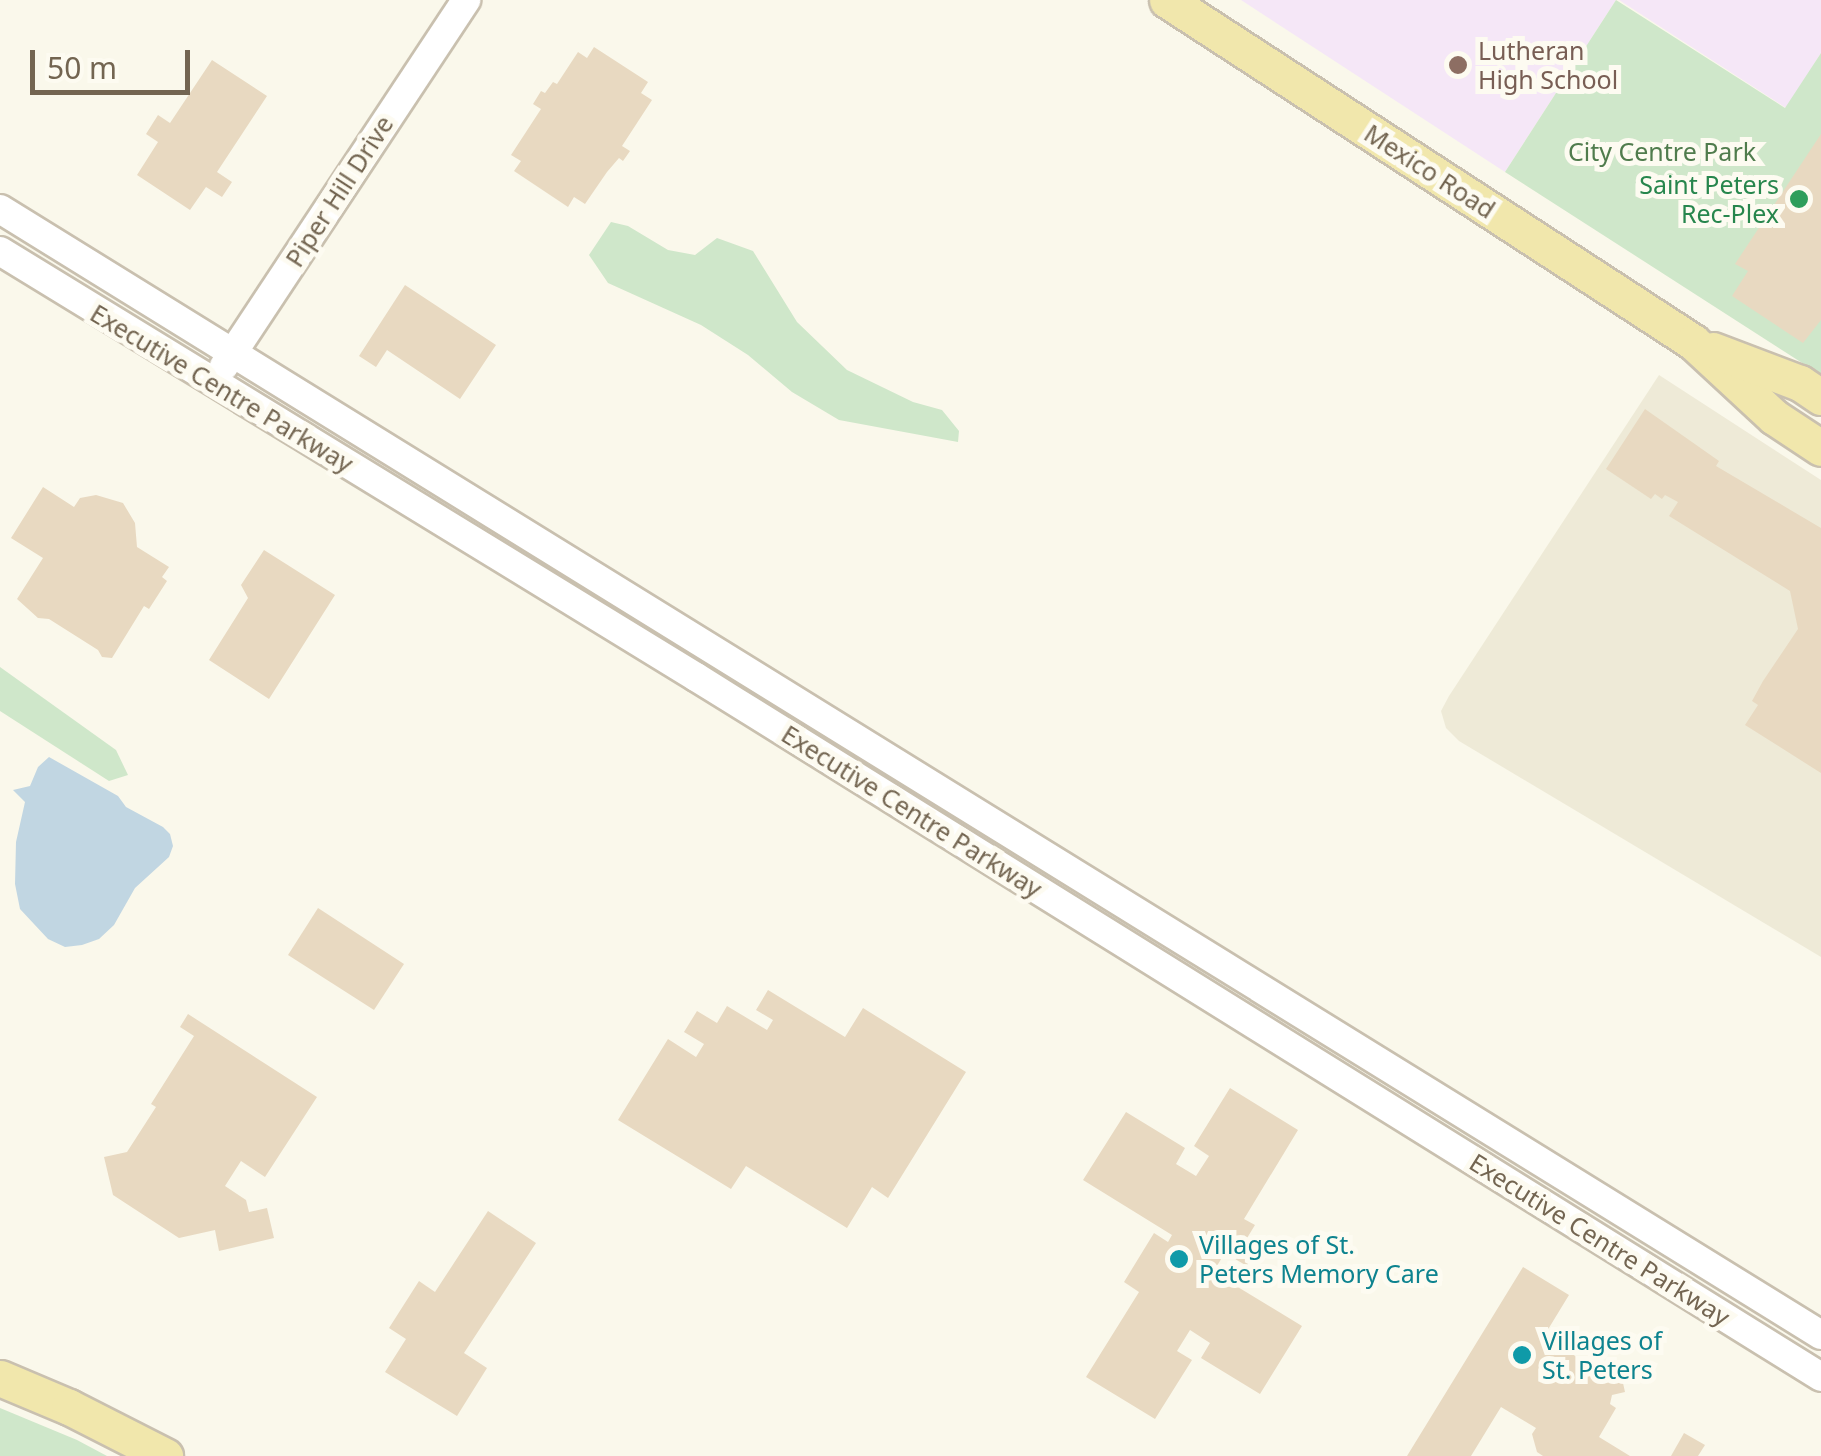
<!DOCTYPE html>
<html>
<head>
<meta charset="utf-8">
<style>
  body { margin:0 }
  #map { position:relative; width:1821px; height:1456px; overflow:hidden; background:#faf8eb; font-family:"Noto Sans",sans-serif }
  div>[style] { position:absolute }
  .residential>* { inset:0; background:#eeead7 }
  .education>* { inset:0; background:#f5e7f7 }
  .green>* { inset:0; background:#cfe7ca }
  .water>* { inset:0; background:#c1d6e2 }
  .building>* { inset:0; background:#e8d9c1 }
  .roads { filter:drop-shadow(2px 0 #c9c0af) drop-shadow(-2px 0 #c9c0af) drop-shadow(0 2px #c9c0af) drop-shadow(0 -2px #c9c0af) }
  .minor>* { height:28px; margin:-14px; padding:0 14px; transform-origin:14px; border-radius:14px; background:#fff }
  .major>* { height:35px; margin:-17.5px; padding:0 17.5px; transform-origin:17.5px; border-radius:17.5px; background:#f1e7ac }
  .dots>* { width:28px; height:28px; translate:-50% -50%; box-sizing:border-box; border:5px solid #fdfbf1; border-radius:50% }
  span { translate:-50% -50%; white-space:nowrap; text-align:center; line-height:1.15; -webkit-text-stroke:10px #fdfbf1; paint-order:stroke }
  .education-label { font-size:25px; color:#785e54 }
  .left { translate:0 -50%; text-align:left }
  .park-label { font-size:25px; color:#507c4d }
  .street-label { font-size:25px; color:#736551 }
  .leisure-label { font-size:25px; color:#27864d }
  .right { translate:-100% -50%; text-align:right }
  .culture-label { font-size:25px; color:#0d838f }
  .scale { position:absolute; left:30px; top:50px; width:160px; height:45px; box-sizing:border-box; border:5px solid #736551; border-top:0; padding-left:12px; font-size:30px; line-height:35px; white-space:nowrap; color:#736551; -webkit-text-stroke:8px #fdfbf1; paint-order:stroke }
</style>
</head>
<body>
<div id="map">
  <div class="residential">
    <i style="clip-path:polygon(1659px 375px,1821px 480px,1821px 957px,1459px 741px,1446px 728px,1441px 711px,1449px 696px)"></i>
  </div>
  <div class="education">
    <i style="clip-path:polygon(1241px 0,1616px 0,1505px 172px)"></i>
    <i style="clip-path:polygon(1619px 0,1821px 0,1821px 53px,1786px 108px)"></i>
  </div>
  <div class="green">
    <i style="clip-path:polygon(1616px 0,1785px 108px,1821px 53px,1821px 375px,1505px 172px)"></i>
    <i style="clip-path:polygon(611px 222px,628px 226px,668px 250px,695px 255px,717px 238px,753px 251px,797px 322px,847px 370px,913px 402px,942px 410px,959px 431px,958px 442px,839px 420px,792px 392px,748px 355px,701px 325px,608px 283px,589px 255px)"></i>
    <i style="clip-path:polygon(0 667px,116px 750px,128px 775px,109px 781px,0 711px)"></i>
    <i style="clip-path:polygon(0 1408px,77px 1440px,107px 1456px,0 1456px)"></i>
  </div>
  <div class="water">
    <i style="clip-path:polygon(49px 757px,118px 796px,126px 807px,163px 827px,170px 834px,173px 846px,169px 857px,135px 888px,114px 925px,99px 939px,82px 945px,65px 947px,48px 939px,20px 909px,15px 884px,16px 842px,25px 802px,13px 790px,30px 786px,38px 767px)"></i>
  </div>
  <div class="building">
    <i style="clip-path:polygon(594px 47px,648px 82px,641px 93px,652px 100px,622px 146px,630px 151px,623px 161px,619px 158px,607px 172px,585px 204px,574px 197px,568px 207px,514px 171px,521px 161px,511px 155px,541px 109px,533px 104px,541px 91px,545px 93px,553px 82px,557px 84px,578px 52px,587px 58px)"></i>
    <i style="clip-path:polygon(212px 60px,267px 96px,217px 172px,232px 182px,222px 197px,206px 187px,190px 210px,137px 175px,158px 142px,146px 134px,158px 115px,170px 123px)"></i>
    <i style="clip-path:polygon(1821px 134px,1821px 320px,1803px 343px,1732px 296px,1748px 271px,1735px 264px)"></i>
    <i style="clip-path:polygon(405px 285px,496px 345px,460px 399px,387px 350px,376px 367px,359px 356px)"></i>
    <i style="clip-path:polygon(1645px 409px,1719px 461px,1716px 466px,1821px 528px,1821px 773px,1745px 725px,1758px 705px,1752px 701px,1763px 681px,1798px 629px,1790px 591px,1669px 516px,1678px 502px,1665px 495px,1662px 499px,1655px 494px,1651px 499px,1606px 469px)"></i>
    <i style="clip-path:polygon(43px 487px,74px 507px,80px 498px,96px 495px,123px 503px,135px 523px,137px 547px,169px 567px,162px 577px,167px 581px,149px 609px,144px 606px,112px 658px,102px 657px,98px 650px,49px 619px,38px 618px,17px 599px,43px 558px,11px 538px)"></i>
    <i style="clip-path:polygon(264px 550px,335px 595px,269px 699px,209px 660px,248px 598px,241px 585px)"></i>
    <i style="clip-path:polygon(318px 908px,404px 964px,374px 1010px,288px 955px)"></i>
    <i style="clip-path:polygon(768px 990px,845px 1037px,863px 1008px,966px 1072px,888px 1198px,872px 1187px,847px 1228px,746px 1166px,731px 1189px,618px 1120px,668px 1039px,696px 1057px,704px 1044px,684px 1032px,697px 1011px,717px 1023px,727px 1006px,767px 1030px,773px 1020px,756px 1010px)"></i>
    <i style="clip-path:polygon(188px 1014px,317px 1097px,265px 1177px,241px 1161px,225px 1186px,246px 1200px,249px 1212px,267px 1208px,274px 1238px,219px 1251px,215px 1230px,179px 1238px,113px 1195px,104px 1157px,127px 1152px,156px 1107px,151px 1104px,194px 1036px,180px 1027px)"></i>
    <i style="clip-path:polygon(1230px 1088px,1298px 1130px,1244px 1219px,1255px 1225px,1244px 1243px,1256px 1250px,1247px 1266px,1225px 1253px,1213px 1272px,1302px 1326px,1260px 1394px,1201px 1358px,1210px 1343px,1190px 1330px,1177px 1351px,1192px 1360px,1155px 1419px,1086px 1377px,1139px 1292px,1124px 1282px,1154px 1233px,1168px 1242px,1172px 1235px,1083px 1180px,1126px 1112px,1185px 1148px,1176px 1164px,1196px 1176px,1209px 1156px,1194px 1146px)"></i>
    <i style="clip-path:polygon(488px 1211px,536px 1243px,464px 1353px,487px 1368px,457px 1416px,385px 1372px,406px 1339px,389px 1328px,419px 1281px,435px 1292px)"></i>
    <i style="clip-path:polygon(1523px 1267px,1569px 1295px,1544px 1336px,1608px 1377px,1621px 1374px,1625px 1392px,1612px 1395px,1610px 1404px,1616px 1408px,1599px 1437px,1630px 1456px,1543px 1456px,1537px 1452px,1532px 1434px,1536px 1428px,1501px 1407px,1471px 1456px,1407px 1456px)"></i>
    <i style="clip-path:polygon(1684px 1433px,1705px 1445px,1698px 1456px,1671px 1456px)"></i>
  </div>
  <div class="roads">
    <div class="minor">
      <i style="left:0;top:209px;width:2141px;rotate:31.73deg"></i>
      <i style="left:0;top:251px;width:816px;rotate:31.47deg"></i>
      <i style="left:696px;top:677px;width:1325px;rotate:31.89deg"></i>
      <i style="left:224px;top:366px;width:439px;rotate:-56.5deg"></i>
    </div>
    <div class="major">
      <i style="left:1167px;top:0;width:627px;rotate:33.03deg"></i>
      <i style="left:1693px;top:342px;width:110px;rotate:42.8deg"></i>
      <i style="left:1774px;top:417px;width:56px;rotate:33.4deg"></i>
      <i style="left:1713px;top:350px;width:93px;rotate:20.8deg"></i>
      <i style="left:1800px;top:383px;width:25px;rotate:34deg"></i>
      <i style="left:0;top:1378px;width:75px;rotate:22.8deg"></i>
      <i style="left:69px;top:1407px;width:108px;rotate:27deg"></i>
    </div>
  </div>
  <div class="dots">
    <i style="left:1458px;top:65px;background:#8d6e63"></i>
    <i style="left:1799px;top:199px;background:#2e9e5b"></i>
    <i style="left:1179px;top:1259px;background:#0f9aa8"></i>
    <i style="left:1522px;top:1355px;background:#0f9aa8"></i>
  </div>
  <div class="education-label">
    <span class="left" style="left:1478px;top:65px">Lutheran<br>High School</span>
  </div>
  <div class="park-label">
    <span style="left:1662px;top:151px">City Centre Park</span>
  </div>
  <div class="street-label">
    <span style="left:1430px;top:171px;rotate:33deg">Mexico Road</span>
    <span style="left:339px;top:191px;rotate:-57deg">Piper Hill Drive</span>
    <span style="left:222px;top:388px;rotate:31deg">Executive Centre Parkway</span>
    <span style="left:912px;top:811px;rotate:32deg">Executive Centre Parkway</span>
    <span style="left:1600px;top:1239px;rotate:32deg">Executive Centre Parkway</span>
  </div>
  <div class="leisure-label">
    <span class="right" style="left:1779px;top:199px">Saint Peters<br>Rec-Plex</span>
  </div>
  <div class="culture-label">
    <span class="left" style="left:1199px;top:1259px">Villages of St.<br>Peters Memory Care</span>
    <span class="left" style="left:1542px;top:1355px">Villages of<br>St. Peters</span>
  </div>
  <div class="scale">50 m</div>
</div>
</body>
</html>
